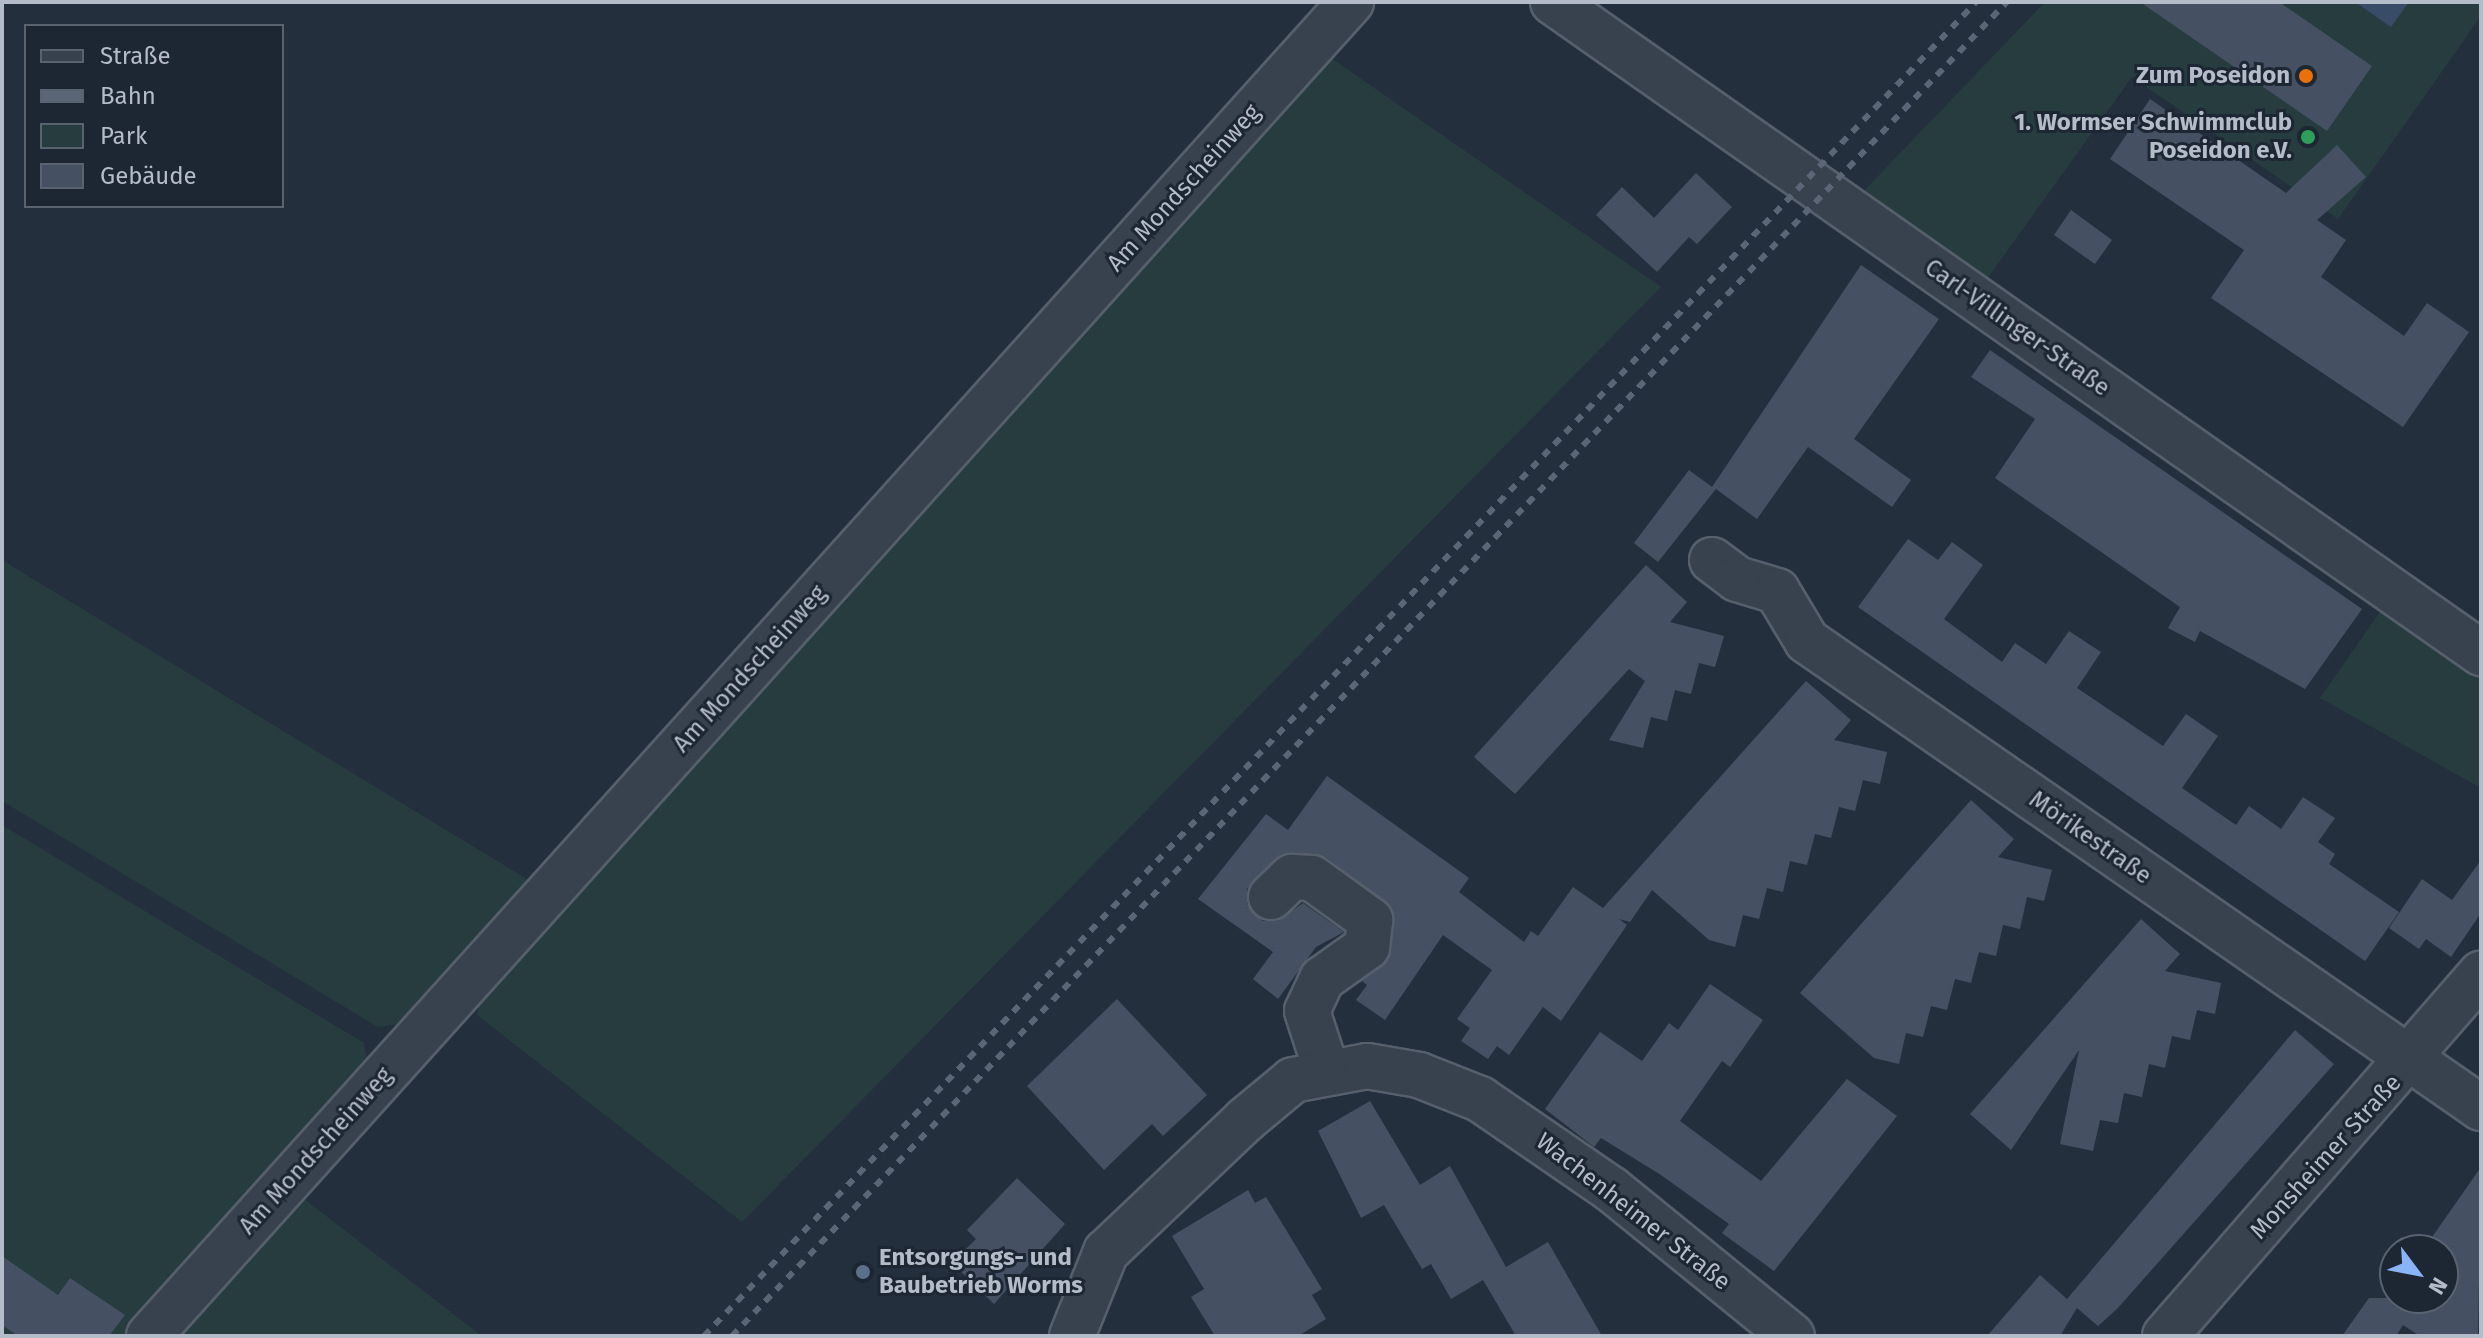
<!DOCTYPE html>
<html>
<head>
<meta charset="utf-8">
<style>
  body { margin:0 }
  #map { position:relative; width:2483px; height:1338px; overflow:hidden; background:#242f3e; font-family:"Fira Sans",sans-serif }
  div>[style] { position:absolute }
  .green>* { inset:0; background:#263c3f }
  .water>* { inset:0; background:#394c67 }
  .building>* { inset:0; background:#455162 }
  .roads { filter:drop-shadow(2px 0 #565f6c) drop-shadow(-2px 0 #565f6c) drop-shadow(0 2px #565f6c) drop-shadow(0 -2px #565f6c) }
  .minor>* { height:44px; margin:-22px; padding:0 22px; transform-origin:22px; border-radius:22px; background:#38414e }
  .rail>* { height:6px; margin-top:-3px; transform-origin:0; background:repeating-linear-gradient(90deg,#5a6575 0 8px,transparent 0 16px) }
  .dots>* { width:22px; height:22px; translate:-50% -50%; box-sizing:border-box; border:4px solid #1d2633; border-radius:50% }
  span { translate:-50% -50%; white-space:nowrap; text-align:center; line-height:1.15; -webkit-text-stroke:6px #1d2633; paint-order:stroke }
  .poi-label { font-size:24px; color:#b4bcc9; font-weight:700 }
  .right { translate:-100% -50%; text-align:right }
  .left { translate:0 -50%; text-align:left }
  .street-label { font-size:24px; color:#b4bcc9 }
  .frame { position:absolute; inset:0; border:4px solid #b4bcc9; pointer-events:none }
  .legend { position:absolute; left:24px; top:24px; width:260px; height:184px; box-sizing:border-box; background:#1d2633; border:2px solid #59626f; margin:0; padding:10px 14px; list-style:none; font-size:24px; color:#b4bcc9 }
  .legend li { display:flex; align-items:center; gap:16px; height:40px }
  .legend b { width:40px; border:2px solid #59626f }
  .north { position:absolute; left:2379px; top:1234px; width:80px; height:80px; box-sizing:border-box; background:#1d2633; border:2px solid #59626f; border-radius:50%; rotate:122deg; font-size:22px; font-weight:700; line-height:32px; text-align:center; color:#b4bcc9 }
  .north::after { content:''; display:block; margin:auto; width:28px; height:36px; background:#8ab4f8; clip-path:polygon(50% 0,100% 100%,50% 72%,0 100%) }
</style>
</head>
<body>
<div id="map">
  <div class="green">
    <i style="clip-path:polygon(2045px 2px,2481px 2px,2481px 16px,2338px 219px,2132px 77px,1982px 286px,1857px 198px)"></i>
    <i style="clip-path:polygon(1324px 53px,1661px 287px,742px 1222px,477px 1015px,485px 981px)"></i>
    <i style="clip-path:polygon(2px 560px,535px 884px,412px 1022px,378px 1027px,2px 801px)"></i>
    <i style="clip-path:polygon(2384px 606px,2481px 673px,2481px 788px,2320px 698px)"></i>
    <i style="clip-path:polygon(2px 825px,364px 1043px,369px 1070px,128px 1336px,2px 1336px)"></i>
    <i style="clip-path:polygon(295px 1192px,482px 1336px,165px 1336px)"></i>
  </div>
  <div class="water">
    <i style="clip-path:polygon(2355px 2px,2409px 2px,2391px 27px)"></i>
  </div>
  <div class="building">
    <i style="clip-path:polygon(2140px 2px,2279px 2px,2372px 66px,2327px 131px)"></i>
    <i style="clip-path:polygon(2150px 99px,2286px 193px,2337px 145px,2366px 177px,2317px 220px,2346px 240px,2321px 277px,2404px 336px,2427px 303px,2469px 332px,2403px 427px,2211px 298px,2244px 250px,2110px 159px)"></i>
    <i style="clip-path:polygon(1696px 173px,1732px 207px,1697px 244px,1689px 237px,1657px 272px,1596px 215px,1622px 187px,1654px 218px)"></i>
    <i style="clip-path:polygon(2071px 210px,2112px 240px,2095px 264px,2054px 235px)"></i>
    <i style="clip-path:polygon(1861px 265px,1939px 319px,1854px 439px,1911px 480px,1892px 507px,1808px 447px,1757px 519px,1716px 489px,1658px 562px,1634px 543px,1689px 470px,1712px 487px)"></i>
    <i style="clip-path:polygon(1990px 350px,2362px 609px,2305px 689px,2200px 631px,2195px 642px,2168px 628px,2180px 607px,1995px 478px,2035px 419px,1971px 377px)"></i>
    <i style="clip-path:polygon(1908px 539px,1938px 560px,1952px 542px,1983px 565px,1944px 619px,2002px 662px,2015px 643px,2046px 664px,2069px 631px,2101px 652px,2077px 688px,2163px 746px,2186px 714px,2218px 736px,2182px 788px,2236px 825px,2249px 806px,2281px 829px,2303px 797px,2335px 818px,2318px 842px,2335px 854px,2329px 864px,2399px 912px,2365px 961px,1858px 607px)"></i>
    <i style="clip-path:polygon(1646px 565px,1687px 602px,1670px 622px,1724px 636px,1715px 667px,1699px 663px,1691px 694px,1675px 690px,1667px 721px,1651px 717px,1643px 748px,1609px 740px,1645px 681px,1629px 669px,1515px 794px,1474px 757px)"></i>
    <i style="clip-path:polygon(1806px 681px,1851px 720px,1834px 740px,1887px 752px,1880px 784px,1863px 780px,1855px 811px,1839px 807px,1831px 838px,1815px 834px,1807px 865px,1790px 861px,1783px 892px,1767px 888px,1759px 919px,1743px 915px,1735px 947px,1709px 940px,1652px 890px,1630px 922px,1619px 919px,1627px 925px,1561px 1021px,1543px 1007px,1509px 1055px,1497px 1046px,1488px 1059px,1461px 1041px,1470px 1028px,1457px 1019px,1492px 970px,1443px 935px,1385px 1020px,1356px 1000px,1367px 985px,1362px 981px,1389px 959px,1393px 911px,1326px 857px,1283px 854px,1247px 889px,1247px 904px,1263px 921px,1278px 921px,1303px 903px,1344px 932px,1316px 947px,1278px 999px,1253px 979px,1273px 952px,1198px 899px,1266px 814px,1288px 830px,1327px 776px,1469px 878px,1459px 892px,1524px 942px,1531px 931px,1538px 936px,1573px 887px,1603px 908px)"></i>
    <i style="clip-path:polygon(1971px 800px,2014px 839px,1998px 857px,2052px 870px,2044px 901px,2027px 897px,2020px 929px,2003px 925px,1996px 956px,1979px 952px,1971px 983px,1955px 979px,1947px 1010px,1931px 1006px,1923px 1037px,1906px 1033px,1899px 1064px,1874px 1058px,1800px 993px)"></i>
    <i style="clip-path:polygon(2481px 860px,2481px 913px,2451px 957px,2426px 939px,2419px 949px,2389px 928px,2422px 879px,2452px 900px)"></i>
    <i style="clip-path:polygon(2141px 919px,2180px 954px,2165px 971px,2221px 983px,2215px 1014px,2197px 1010px,2190px 1040px,2172px 1036px,2165px 1068px,2149px 1064px,2142px 1097px,2124px 1093px,2118px 1123px,2100px 1120px,2093px 1151px,2060px 1144px,2079px 1050px,2011px 1150px,1970px 1114px)"></i>
    <i style="clip-path:polygon(1710px 984px,1763px 1020px,1730px 1067px,1722px 1061px,1680px 1121px,1761px 1181px,1847px 1079px,1897px 1116px,1774px 1271px,1722px 1233px,1729px 1224px,1661px 1175px,1601px 1138px,1594px 1147px,1545px 1109px,1600px 1032px,1642px 1061px,1669px 1023px,1678px 1030px)"></i>
    <i style="clip-path:polygon(1117px 999px,1207px 1095px,1163px 1136px,1152px 1124px,1104px 1170px,1027px 1086px)"></i>
    <i style="clip-path:polygon(2295px 1030px,2334px 1064px,2117px 1309px,2098px 1326px,2077px 1308px,2060px 1336px,1987px 1336px,2040px 1275px,2067px 1299px)"></i>
    <i style="clip-path:polygon(1370px 1101px,1420px 1185px,1450px 1166px,1506px 1267px,1548px 1242px,1602px 1336px,1516px 1336px,1483px 1280px,1451px 1299px,1431px 1264px,1422px 1269px,1384px 1205px,1361px 1218px,1318px 1131px)"></i>
    <i style="clip-path:polygon(2481px 1167px,2478px 1336px,2420px 1336px,2403px 1325px,2396px 1336px,2342px 1336px,2369px 1298px,2390px 1298px,2395px 1291px,2395px 1298px,2443px 1298px,2443px 1250px,2423px 1250px)"></i>
    <i style="clip-path:polygon(1017px 1178px,1065px 1224px,994px 1304px,952px 1263px,976px 1239px,967px 1230px)"></i>
    <i style="clip-path:polygon(1248px 1190px,1255px 1203px,1266px 1197px,1322px 1289px,1312px 1295px,1326px 1319px,1298px 1336px,1215px 1336px,1191px 1297px,1204px 1289px,1172px 1236px)"></i>
    <i style="clip-path:polygon(2px 1256px,58px 1295px,70px 1278px,125px 1315px,109px 1336px,18px 1336px,2px 1325px)"></i>
  </div>
  <div class="roads">
    <div class="minor">
      <i style="left:1553px;top:2px;width:1134px;rotate:35.05deg"></i>
      <i style="left:1712px;top:560px;width:31px;rotate:37deg"></i>
      <i style="left:1737px;top:579px;width:42px;rotate:16.7deg"></i>
      <i style="left:1777px;top:591px;width:58px;rotate:59deg"></i>
      <i style="left:1807px;top:641px;width:820px;rotate:34.72deg"></i>
      <i style="left:1271px;top:897px;width:29px;rotate:-44deg"></i>
      <i style="left:1292px;top:877px;width:20px;rotate:3deg"></i>
      <i style="left:1312px;top:878px;width:72px;rotate:35.9deg"></i>
      <i style="left:1370px;top:920px;width:27px;rotate:96deg"></i>
      <i style="left:1367px;top:947px;width:55px;rotate:144.6deg"></i>
      <i style="left:1322px;top:979px;width:35px;rotate:115deg"></i>
      <i style="left:1307px;top:1011px;width:61px;rotate:71.9deg"></i>
      <i style="left:149px;top:1336px;width:1796px;rotate:-47.98deg"></i>
      <i style="left:1072px;top:1336px;width:91px;rotate:-68deg"></i>
      <i style="left:1106px;top:1252px;width:192px;rotate:-43.5deg"></i>
      <i style="left:1245px;top:1120px;width:62px;rotate:-39.8deg"></i>
      <i style="left:1293px;top:1080px;width:75px;rotate:-10.7deg"></i>
      <i style="left:1367px;top:1066px;width:53px;rotate:9.8deg"></i>
      <i style="left:1419px;top:1075px;width:66px;rotate:21.5deg"></i>
      <i style="left:1480px;top:1099px;width:159px;rotate:34.5deg"></i>
      <i style="left:1611px;top:1189px;width:233px;rotate:39.1deg"></i>
      <i style="left:2165px;top:1336px;width:481px;rotate:-48.9deg"></i>
    </div>
  </div>
  <div class="rail">
    <i style="left:704px;top:1336px;width:1843px;rotate:-46.36deg"></i>
    <i style="left:732px;top:1336px;width:1845px;rotate:-46.3deg"></i>
  </div>
  <div class="dots">
    <i style="left:2306px;top:76px;background:#e8710a"></i>
    <i style="left:2308px;top:137px;background:#2e9e5b"></i>
    <i style="left:863px;top:1272px;background:#5c6f8a"></i>
  </div>
  <div class="poi-label">
    <span class="right" style="left:2290px;top:76px">Zum Poseidon</span>
    <span class="right" style="left:2292px;top:137px">1. Wormser Schwimmclub<br>Poseidon e.V.</span>
    <span class="left" style="left:879px;top:1272px">Entsorgungs- und<br>Baubetrieb Worms</span>
  </div>
  <div class="street-label">
    <span style="left:1184px;top:188px;rotate:-48deg">Am Mondscheinweg</span>
    <span style="left:2017px;top:328px;rotate:35deg">Carl-Villinger-Straße</span>
    <span style="left:750px;top:669px;rotate:-48deg">Am Mondscheinweg</span>
    <span style="left:2090px;top:838px;rotate:35deg">Mörikestraße</span>
    <span style="left:316px;top:1151px;rotate:-48deg">Am Mondscheinweg</span>
    <span style="left:2326px;top:1157px;rotate:-48deg">Monsheimer Straße</span>
    <span style="left:1633px;top:1212px;rotate:38deg">Wachenheimer Straße</span>
  </div>
  <div class="frame"></div>
  <ul class="legend">
  <li><b style="height:10px;background:#38414e"></b>Straße</li>
  <li><b style="height:10px;background:#5a6575"></b>Bahn</li>
  <li><b style="height:22px;background:#263c3f"></b>Park</li>
  <li><b style="height:22px;background:#455162"></b>Gebäude</li>
  </ul>
  <div class="north">N</div>
</div>
</body>
</html>
